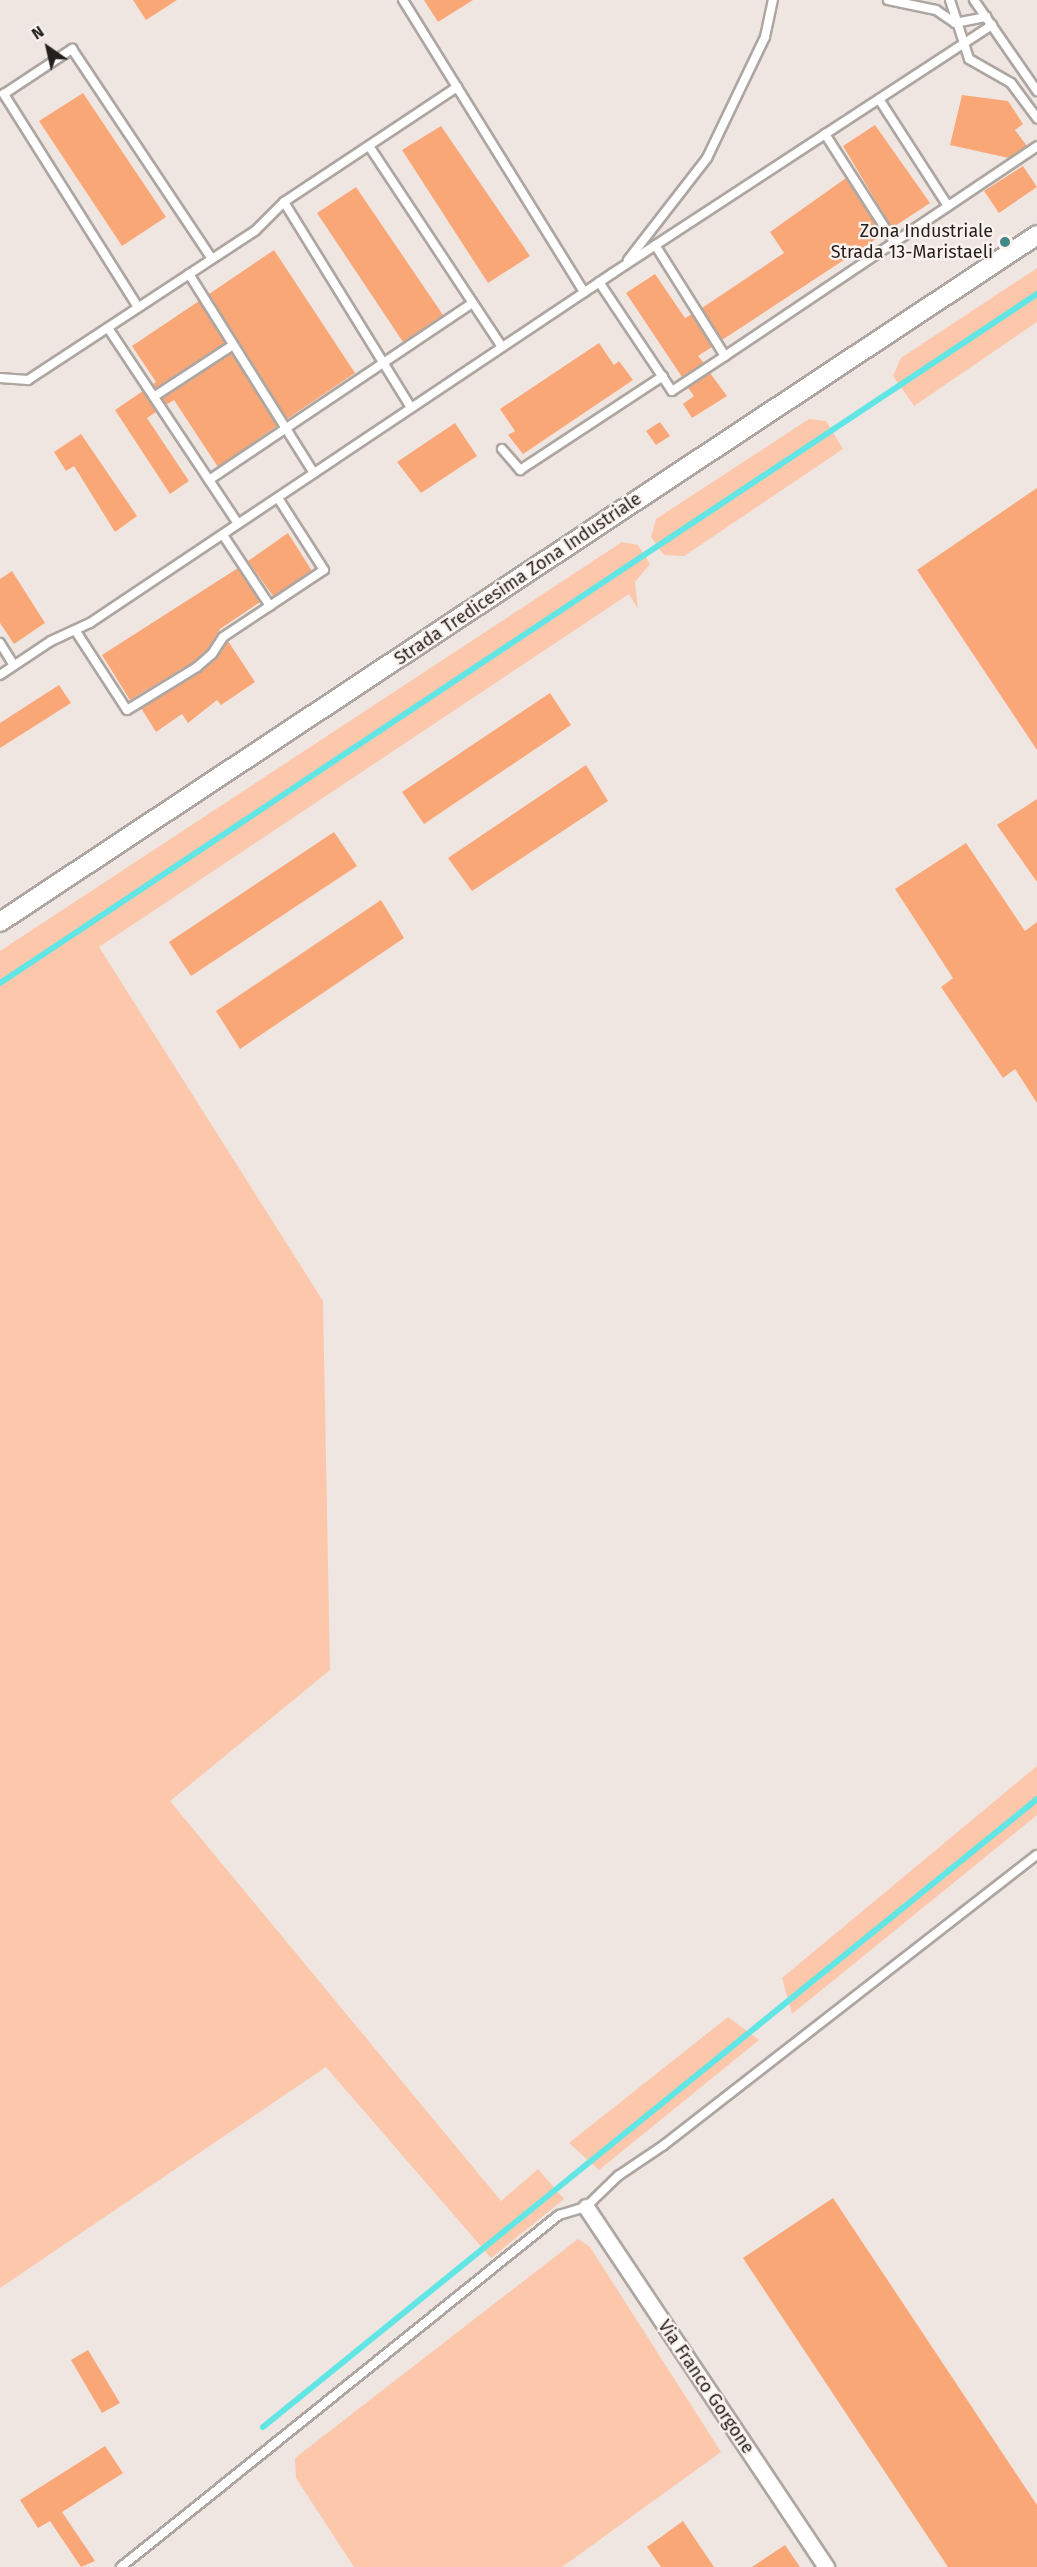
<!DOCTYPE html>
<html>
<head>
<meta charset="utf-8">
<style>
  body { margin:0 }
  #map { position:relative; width:1037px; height:2567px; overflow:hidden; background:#efe6e2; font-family:"Fira Sans",sans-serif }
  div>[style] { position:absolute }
  .green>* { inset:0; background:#fcc7aa }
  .stream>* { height:6px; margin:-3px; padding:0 3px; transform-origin:3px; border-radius:3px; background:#61e6e5 }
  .building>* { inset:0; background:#faa778 }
  .roads { filter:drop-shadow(2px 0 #ada6a1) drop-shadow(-2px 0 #ada6a1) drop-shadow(0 2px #ada6a1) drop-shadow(0 -2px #ada6a1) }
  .service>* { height:8px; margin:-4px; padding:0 4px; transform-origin:4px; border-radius:4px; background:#fff }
  .minor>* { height:15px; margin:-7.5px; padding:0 7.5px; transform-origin:7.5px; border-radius:7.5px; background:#fff }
  .tertiary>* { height:18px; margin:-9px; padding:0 9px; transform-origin:9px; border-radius:9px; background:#fff }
  .dots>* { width:16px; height:16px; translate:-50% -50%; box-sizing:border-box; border:3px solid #fcf3ef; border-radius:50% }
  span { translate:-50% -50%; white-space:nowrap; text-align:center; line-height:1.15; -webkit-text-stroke:4.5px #fcf3ef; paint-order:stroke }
  .poi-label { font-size:18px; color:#221f1d }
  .right { translate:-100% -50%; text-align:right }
  .street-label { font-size:18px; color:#221f1d }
  .north { position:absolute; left:18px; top:18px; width:60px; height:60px; -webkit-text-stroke:4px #fcf3ef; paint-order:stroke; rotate:326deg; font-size:16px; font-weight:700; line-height:24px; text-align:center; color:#221f1d }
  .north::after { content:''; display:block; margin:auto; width:21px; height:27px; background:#221f1d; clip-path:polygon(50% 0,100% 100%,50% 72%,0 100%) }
</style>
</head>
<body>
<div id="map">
  <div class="green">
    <i style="clip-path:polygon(1037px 268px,1037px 322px,914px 406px,893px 376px,901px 358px)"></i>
    <i style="clip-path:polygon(809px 419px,826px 421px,843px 449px,684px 556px,664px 555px,651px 537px,656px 519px)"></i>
    <i style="clip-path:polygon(622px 542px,638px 545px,650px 564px,635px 582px,638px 609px,629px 594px,99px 947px,323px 1301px,330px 1670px,170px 1801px,501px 2201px,538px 2169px,564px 2199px,491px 2258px,326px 2067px,0 2288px,0 951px)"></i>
    <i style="clip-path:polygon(1037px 1766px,1037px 1815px,792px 2014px,782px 1978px)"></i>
    <i style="clip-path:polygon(728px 2017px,759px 2040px,599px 2170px,569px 2143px)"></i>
    <i style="clip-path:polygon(578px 2239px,590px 2247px,721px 2452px,562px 2567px,354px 2567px,296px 2478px,295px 2458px)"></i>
  </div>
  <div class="stream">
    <i style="left:0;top:983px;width:1245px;rotate:-33.6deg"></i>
    <i style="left:263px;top:2427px;width:997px;rotate:-39.05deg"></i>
  </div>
  <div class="building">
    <i style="clip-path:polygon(133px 0,177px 0,146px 20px)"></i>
    <i style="clip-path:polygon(424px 0,473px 0,438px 22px)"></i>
    <i style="clip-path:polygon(83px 93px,166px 217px,122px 246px,39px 121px)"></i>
    <i style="clip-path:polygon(962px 95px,1008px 101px,1023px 124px,1015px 130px,1027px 146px,1009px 158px,950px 145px)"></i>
    <i style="clip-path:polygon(875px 125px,930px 203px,892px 228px,843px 146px)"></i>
    <i style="clip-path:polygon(441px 126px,530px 256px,488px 283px,402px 150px)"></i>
    <i style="clip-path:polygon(1023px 166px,1037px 187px,999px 213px,984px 191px)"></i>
    <i style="clip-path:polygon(846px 178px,882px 235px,722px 340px,702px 308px,784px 253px,770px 232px)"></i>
    <i style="clip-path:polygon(356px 187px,443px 315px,403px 342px,317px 213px)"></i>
    <i style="clip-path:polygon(274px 250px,355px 373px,287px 419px,209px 294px)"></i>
    <i style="clip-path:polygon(655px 274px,685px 318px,692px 314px,712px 347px,698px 356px,704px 363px,682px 377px,626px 293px)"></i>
    <i style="clip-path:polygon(199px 301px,225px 343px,155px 389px,153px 384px,156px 382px,132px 346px)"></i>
    <i style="clip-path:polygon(599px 343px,614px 365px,619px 361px,633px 380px,523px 454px,508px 435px,515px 431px,500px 409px)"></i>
    <i style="clip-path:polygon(232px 353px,277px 426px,218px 467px,174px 400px,166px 405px,162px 399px)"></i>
    <i style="clip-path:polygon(710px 373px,727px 396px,692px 418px,683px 404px,694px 396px,688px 388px)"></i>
    <i style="clip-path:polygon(143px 391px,156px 412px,147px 418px,189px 481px,170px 494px,115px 410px)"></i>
    <i style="clip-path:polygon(660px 422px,670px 436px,656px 445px,646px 431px)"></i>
    <i style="clip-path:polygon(455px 423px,477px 456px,421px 493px,397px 462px)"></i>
    <i style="clip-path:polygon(81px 434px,137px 516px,115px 532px,74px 466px,66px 471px,54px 452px)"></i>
    <i style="clip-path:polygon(1037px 488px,1037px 750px,917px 570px)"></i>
    <i style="clip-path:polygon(288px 533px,312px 571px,273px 596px,248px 561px)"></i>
    <i style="clip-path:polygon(238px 568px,260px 602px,220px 629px,207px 650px,193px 662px,130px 700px,102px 655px)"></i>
    <i style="clip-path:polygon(12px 571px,45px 623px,14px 644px,0 623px,0 579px)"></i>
    <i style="clip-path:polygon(228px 641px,255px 682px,221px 705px,217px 700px,188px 723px,182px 714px,156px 732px,141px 708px,201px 672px)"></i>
    <i style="clip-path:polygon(59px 685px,71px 703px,0 748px,0 723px)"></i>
    <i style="clip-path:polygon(550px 693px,571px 725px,424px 824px,402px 792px)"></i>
    <i style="clip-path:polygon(586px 765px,608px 801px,472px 891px,448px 858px)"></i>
    <i style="clip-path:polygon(1037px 799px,1037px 882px,997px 825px)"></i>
    <i style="clip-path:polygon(334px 832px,357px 866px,191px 976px,169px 942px)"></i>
    <i style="clip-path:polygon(966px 843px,1025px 931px,1037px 922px,1037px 1103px,1015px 1069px,1003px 1078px,941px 987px,953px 978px,895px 889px)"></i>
    <i style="clip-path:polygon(381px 900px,404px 938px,240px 1049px,216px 1011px)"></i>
    <i style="clip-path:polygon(833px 2198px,1037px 2505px,1037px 2567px,948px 2567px,743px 2258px)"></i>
    <i style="clip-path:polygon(88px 2350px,120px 2403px,102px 2413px,71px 2360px)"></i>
    <i style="clip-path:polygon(105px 2446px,123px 2473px,62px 2512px,95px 2561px,81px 2567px,50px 2521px,38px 2528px,20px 2500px)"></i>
    <i style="clip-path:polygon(683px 2521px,714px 2567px,661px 2567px,647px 2547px)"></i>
    <i style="clip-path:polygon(785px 2545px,800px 2567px,752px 2567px)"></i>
  </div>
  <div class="roads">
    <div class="service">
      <i style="left:403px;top:0;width:344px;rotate:58.2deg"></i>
      <i style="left:888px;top:0;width:49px;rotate:11.8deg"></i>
      <i style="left:936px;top:10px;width:23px;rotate:34deg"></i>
      <i style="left:955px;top:23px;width:32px;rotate:-11deg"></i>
      <i style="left:950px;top:0;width:62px;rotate:72.1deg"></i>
      <i style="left:969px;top:59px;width:48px;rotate:29.7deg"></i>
      <i style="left:1011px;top:83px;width:44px;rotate:53.4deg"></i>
      <i style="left:974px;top:0;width:111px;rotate:55.3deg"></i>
      <i style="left:879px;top:99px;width:127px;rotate:57.2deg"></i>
      <i style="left:825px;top:134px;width:128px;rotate:57.4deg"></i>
      <i style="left:369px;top:146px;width:241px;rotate:56.5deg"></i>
      <i style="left:284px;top:202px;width:242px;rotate:58.3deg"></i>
      <i style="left:628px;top:260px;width:129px;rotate:-52.2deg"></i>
      <i style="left:707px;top:158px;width:134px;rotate:-64.4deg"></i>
      <i style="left:765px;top:37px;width:38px;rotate:-78deg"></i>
      <i style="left:189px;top:274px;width:235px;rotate:57.9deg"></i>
      <i style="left:599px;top:282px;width:131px;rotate:56.2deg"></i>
      <i style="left:672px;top:391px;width:64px;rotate:-33.4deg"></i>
      <i style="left:725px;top:356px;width:131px;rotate:-122.2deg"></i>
      <i style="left:138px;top:307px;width:252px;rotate:-122.2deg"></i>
      <i style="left:4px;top:94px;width:82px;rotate:-33.5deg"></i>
      <i style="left:72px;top:49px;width:252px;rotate:56.3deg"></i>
      <i style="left:108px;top:328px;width:235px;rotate:56.4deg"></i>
      <i style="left:725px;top:356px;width:376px;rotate:-33.9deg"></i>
      <i style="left:0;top:378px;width:28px;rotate:4deg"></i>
      <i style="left:28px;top:380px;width:272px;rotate:-33.3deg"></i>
      <i style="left:255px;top:231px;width:41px;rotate:-45deg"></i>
      <i style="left:284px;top:202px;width:208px;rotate:-33.6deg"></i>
      <i style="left:155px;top:396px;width:93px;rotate:-33.2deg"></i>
      <i style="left:502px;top:449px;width:28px;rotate:49deg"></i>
      <i style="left:520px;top:470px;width:171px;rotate:-33.3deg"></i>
      <i style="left:209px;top:480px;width:317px;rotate:-33.9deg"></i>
      <i style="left:223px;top:535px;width:85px;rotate:56.5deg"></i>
      <i style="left:75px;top:630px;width:95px;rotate:57deg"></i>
      <i style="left:127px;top:710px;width:82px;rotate:-31.6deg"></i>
      <i style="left:197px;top:667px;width:20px;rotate:-41deg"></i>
      <i style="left:212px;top:654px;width:20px;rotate:-57deg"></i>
      <i style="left:223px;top:637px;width:121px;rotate:-33.6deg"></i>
      <i style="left:324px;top:570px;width:85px;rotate:-122.6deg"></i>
      <i style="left:0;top:643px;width:26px;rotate:58deg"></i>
      <i style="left:0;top:675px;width:61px;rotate:-33.7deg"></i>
      <i style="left:51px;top:641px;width:43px;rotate:-24.8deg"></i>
      <i style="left:90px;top:623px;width:629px;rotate:-33.79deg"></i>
      <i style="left:613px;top:273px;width:453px;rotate:-33.2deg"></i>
      <i style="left:121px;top:2567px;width:562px;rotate:-38.79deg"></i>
      <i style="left:559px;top:2215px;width:28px;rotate:-17deg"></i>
      <i style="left:586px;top:2207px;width:45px;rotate:-44.1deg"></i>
      <i style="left:618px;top:2176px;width:55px;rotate:-34deg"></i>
      <i style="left:664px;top:2145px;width:472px;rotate:-37.9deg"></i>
    </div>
    <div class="minor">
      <i style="left:586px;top:2207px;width:433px;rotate:56.3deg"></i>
    </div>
    <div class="tertiary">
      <i style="left:0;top:922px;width:1244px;rotate:-33.52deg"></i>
    </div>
  </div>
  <div class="dots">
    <i style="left:1005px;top:242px;background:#418988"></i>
  </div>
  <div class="poi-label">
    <span class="right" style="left:993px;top:242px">Zona Industriale<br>Strada 13-Maristaeli</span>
  </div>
  <div class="street-label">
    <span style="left:518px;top:579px;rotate:-34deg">Strada Tredicesima Zona Industriale</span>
    <span style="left:706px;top:2387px;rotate:56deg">Via Franco Gorgone</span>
  </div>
  <div class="north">N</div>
</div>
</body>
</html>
